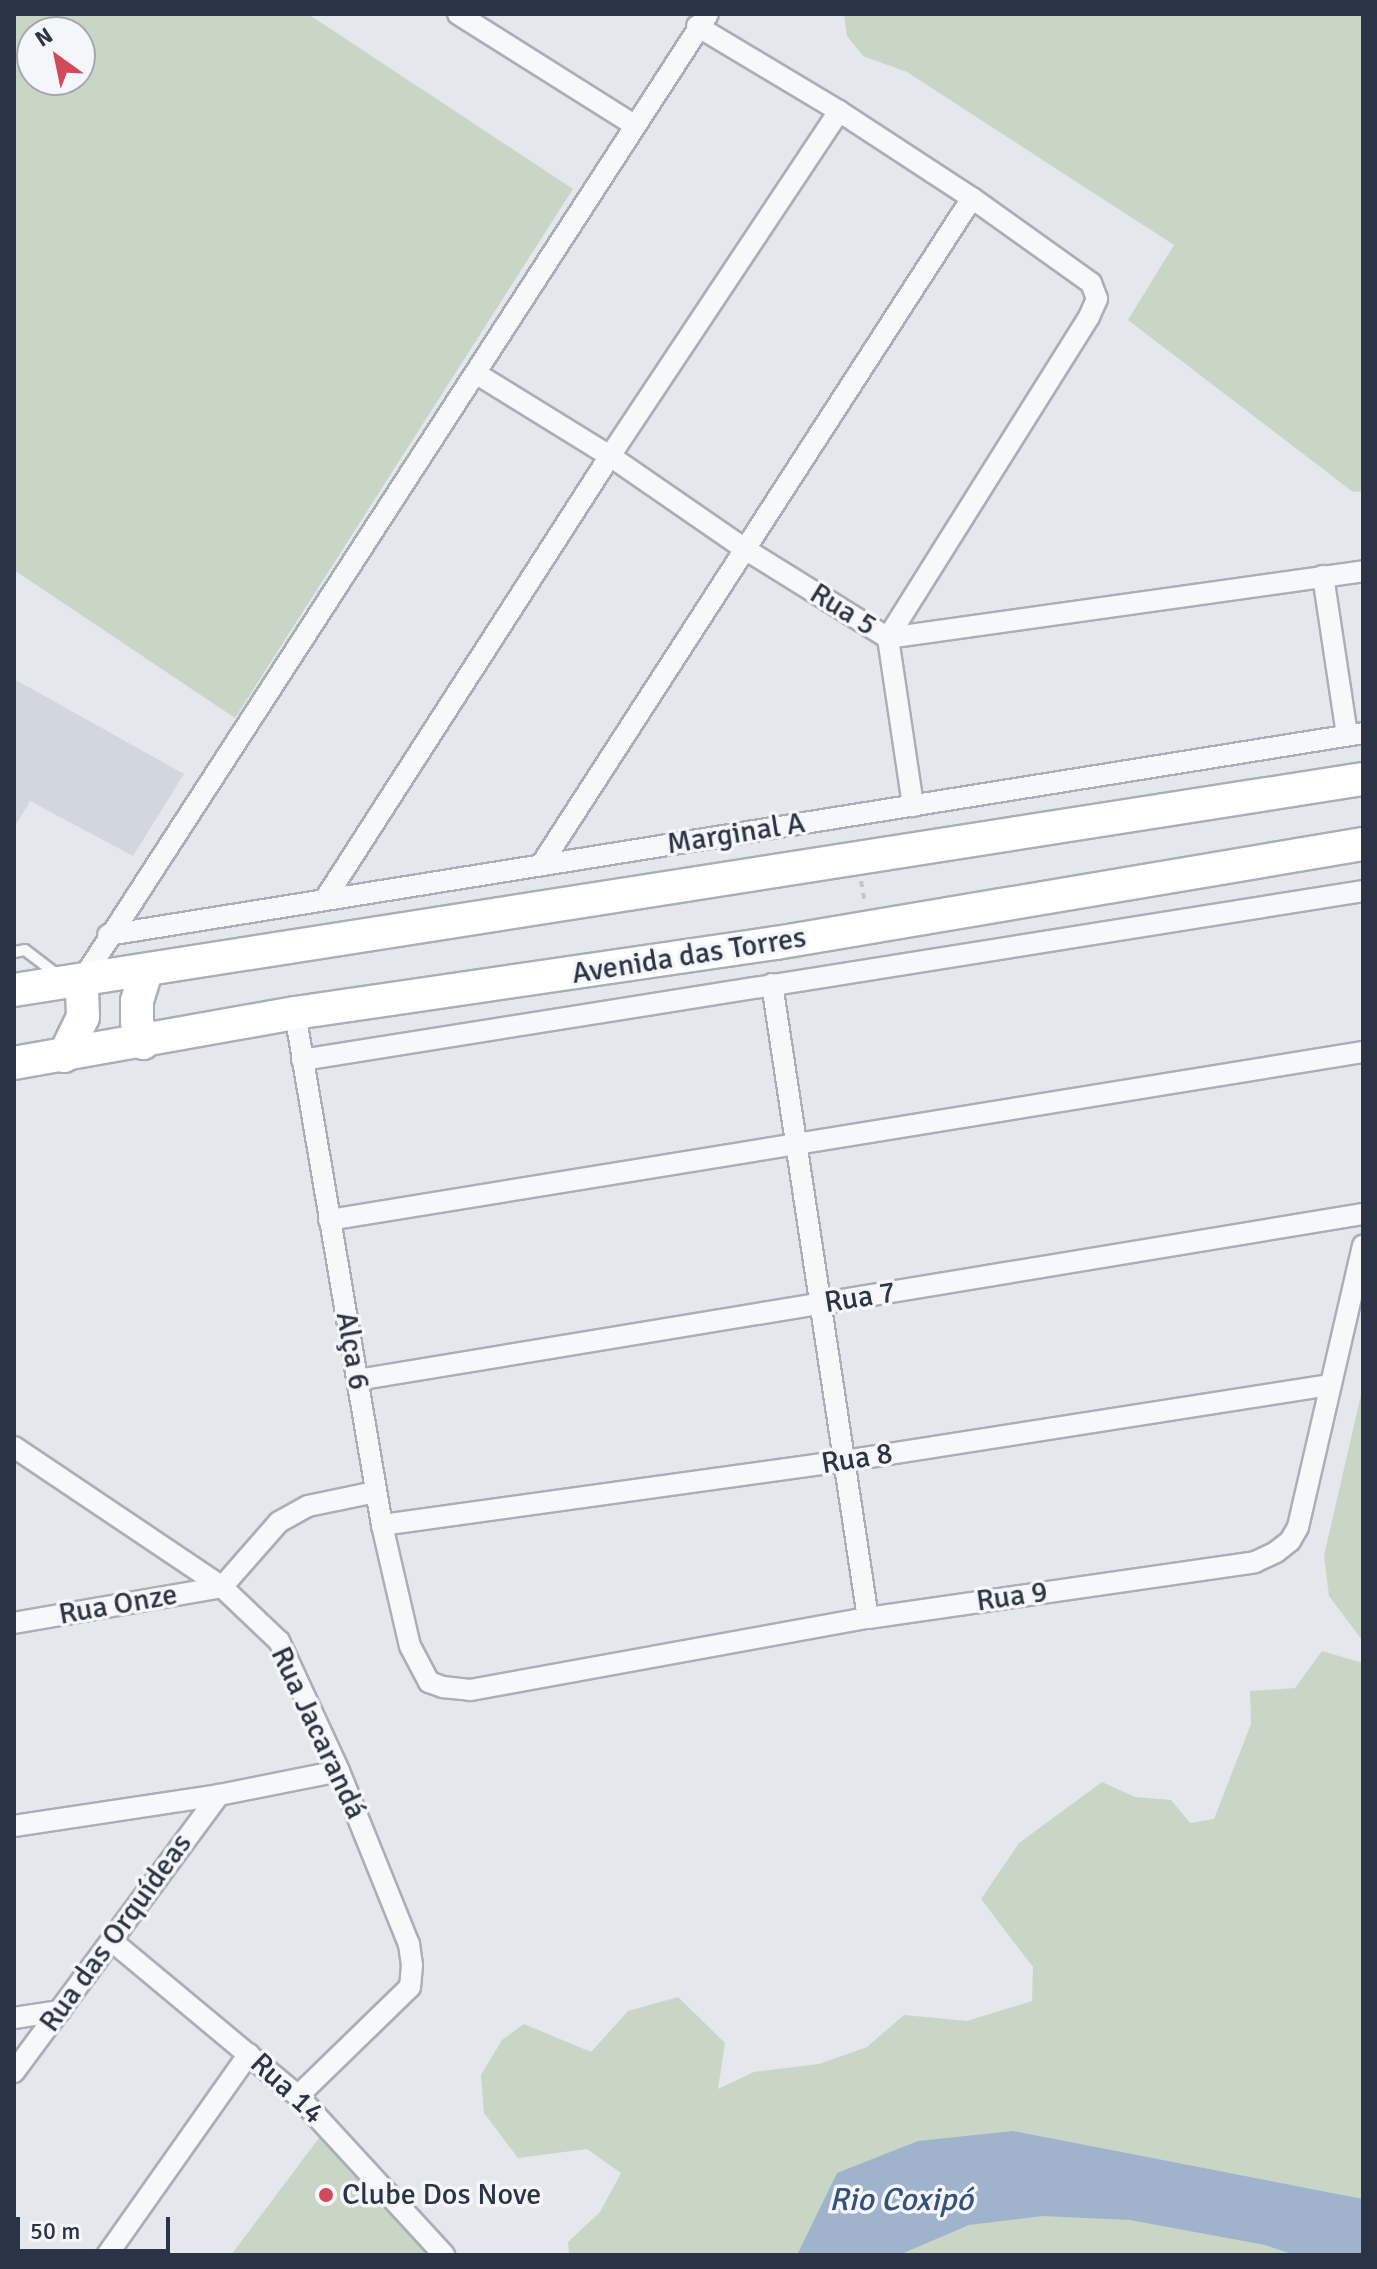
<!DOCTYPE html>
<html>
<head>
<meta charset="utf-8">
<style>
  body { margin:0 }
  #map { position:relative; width:1377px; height:2269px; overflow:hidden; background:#e4e7ec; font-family:Signika,sans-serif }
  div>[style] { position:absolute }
  .built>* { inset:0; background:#d2d6de }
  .green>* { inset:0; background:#c9d6c5 }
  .water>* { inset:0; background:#9fb4cc }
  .path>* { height:4px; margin-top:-2px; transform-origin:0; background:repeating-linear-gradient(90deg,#c2c5cb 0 6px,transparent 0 12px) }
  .roads { filter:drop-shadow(2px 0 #a9aeb7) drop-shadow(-2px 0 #a9aeb7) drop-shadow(0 2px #a9aeb7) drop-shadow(0 -2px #a9aeb7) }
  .service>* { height:10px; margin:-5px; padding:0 5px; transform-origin:5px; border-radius:5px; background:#f7f8fa }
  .minor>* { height:20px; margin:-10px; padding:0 10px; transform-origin:10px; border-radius:10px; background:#f7f8fa }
  .primary>* { height:32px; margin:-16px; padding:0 16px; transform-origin:16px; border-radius:16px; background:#fff }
  .dots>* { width:22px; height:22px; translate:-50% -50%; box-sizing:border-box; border:4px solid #f4f6f9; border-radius:50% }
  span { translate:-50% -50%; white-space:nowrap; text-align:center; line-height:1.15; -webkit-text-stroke:7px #f4f6f9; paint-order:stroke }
  .street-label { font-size:30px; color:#2b3445 }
  .poi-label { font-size:30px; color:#2b3445 }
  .left { translate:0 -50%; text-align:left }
  .water-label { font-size:32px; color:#34527a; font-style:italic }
  .frame { position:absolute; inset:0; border:16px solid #2b3445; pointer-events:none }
  .north { position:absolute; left:16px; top:16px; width:80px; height:80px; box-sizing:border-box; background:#f4f6f9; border:2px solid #a4a8b1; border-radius:50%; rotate:327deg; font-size:22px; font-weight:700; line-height:32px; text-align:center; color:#2b3445 }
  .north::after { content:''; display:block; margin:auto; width:28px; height:36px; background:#d1495b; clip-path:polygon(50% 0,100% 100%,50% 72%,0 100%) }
  .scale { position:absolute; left:16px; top:2217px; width:154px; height:36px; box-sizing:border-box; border:4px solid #2b3445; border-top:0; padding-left:10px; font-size:24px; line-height:28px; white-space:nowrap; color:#2b3445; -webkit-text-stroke:6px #f4f6f9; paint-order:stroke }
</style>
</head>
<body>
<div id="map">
  <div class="built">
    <i style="clip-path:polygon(14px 679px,184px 774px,133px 856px,30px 801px,14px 828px)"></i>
  </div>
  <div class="green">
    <i style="clip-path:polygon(evenodd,14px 14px,308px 14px,573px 189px,235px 718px,14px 570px,14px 14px,80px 32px,80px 80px,32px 80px,32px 32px,80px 32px)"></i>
    <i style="clip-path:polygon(844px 14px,1363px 14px,1363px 491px,1353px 492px,1128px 320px,1174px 245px,907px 72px,863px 56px,847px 36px)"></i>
    <i style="clip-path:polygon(1363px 1386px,1363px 1640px,1362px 1640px,1329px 1596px,1324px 1556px)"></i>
    <i style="clip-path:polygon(1322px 1651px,1363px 1663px,1363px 2255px,569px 2255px,568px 2242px,600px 2212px,621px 2173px,587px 2149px,518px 2158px,484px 2113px,481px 2075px,502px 2040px,524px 2024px,591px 2052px,628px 2011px,678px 1997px,725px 2043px,718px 2089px,754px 2072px,819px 2064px,867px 2047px,904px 2015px,967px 2021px,1032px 2001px,1033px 1967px,981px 1899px,1019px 1843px,1102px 1782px,1135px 1797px,1171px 1800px,1190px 1823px,1214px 1819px,1251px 1724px,1250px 1691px,1295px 1688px)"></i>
    <i style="clip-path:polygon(322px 2134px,430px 2255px,231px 2255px)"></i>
  </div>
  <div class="water">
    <i style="clip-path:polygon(1013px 2131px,1363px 2199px,1363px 2255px,1295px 2255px,1265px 2245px,1130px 2220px,1043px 2216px,969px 2225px,899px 2255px,797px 2255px,837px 2173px,918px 2141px)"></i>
  </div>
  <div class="path">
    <i style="left:861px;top:881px;width:23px;rotate:80deg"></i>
  </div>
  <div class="roads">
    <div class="service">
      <i style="left:14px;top:952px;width:11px;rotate:-10deg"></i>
      <i style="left:25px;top:950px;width:43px;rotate:37.4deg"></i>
    </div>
    <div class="minor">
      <i style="left:458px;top:14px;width:208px;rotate:32.2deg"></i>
      <i style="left:697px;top:26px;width:165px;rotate:30.9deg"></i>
      <i style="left:839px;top:111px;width:159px;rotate:33.2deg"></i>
      <i style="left:972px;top:198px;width:146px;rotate:35.5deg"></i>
      <i style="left:1091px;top:283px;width:17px;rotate:69deg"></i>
      <i style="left:1097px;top:299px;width:20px;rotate:114deg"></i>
      <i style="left:1089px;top:317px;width:379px;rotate:122.1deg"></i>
      <i style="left:888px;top:638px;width:170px;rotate:81.5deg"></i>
      <i style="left:477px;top:374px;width:156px;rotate:31.7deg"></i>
      <i style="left:610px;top:456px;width:164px;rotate:34.6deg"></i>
      <i style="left:745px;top:549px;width:168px;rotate:31.9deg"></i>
      <i style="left:888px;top:638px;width:480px;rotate:-8deg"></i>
      <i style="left:1323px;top:576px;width:161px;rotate:81.4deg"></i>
      <i style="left:541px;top:865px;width:794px;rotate:-57.13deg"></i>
      <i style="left:325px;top:899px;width:527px;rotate:-57.25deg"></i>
      <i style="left:610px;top:456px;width:414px;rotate:-56.4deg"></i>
      <i style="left:108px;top:935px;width:1271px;rotate:-9.14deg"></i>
      <i style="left:82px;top:980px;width:1151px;rotate:-57.06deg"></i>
      <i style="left:772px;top:984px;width:641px;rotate:81.39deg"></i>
      <i style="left:295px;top:1013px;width:519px;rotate:80.36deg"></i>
      <i style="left:382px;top:1525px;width:124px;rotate:77deg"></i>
      <i style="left:410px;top:1646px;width:41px;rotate:62.2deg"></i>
      <i style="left:429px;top:1682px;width:15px;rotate:20deg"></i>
      <i style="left:443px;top:1687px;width:27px;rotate:6deg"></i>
      <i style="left:470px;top:1690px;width:404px;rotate:-10.3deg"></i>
      <i style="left:868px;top:1618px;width:391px;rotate:-8.2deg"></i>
      <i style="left:1255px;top:1562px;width:23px;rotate:-25deg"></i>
      <i style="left:1276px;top:1552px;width:18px;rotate:-38deg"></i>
      <i style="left:1290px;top:1541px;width:16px;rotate:-60deg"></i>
      <i style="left:1298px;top:1527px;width:289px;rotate:-77deg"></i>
      <i style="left:302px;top:1060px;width:1074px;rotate:-9.05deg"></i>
      <i style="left:329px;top:1220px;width:1048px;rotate:-9.23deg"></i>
      <i style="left:357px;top:1380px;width:1020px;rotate:-9.37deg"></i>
      <i style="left:14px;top:1447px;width:251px;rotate:33.9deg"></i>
      <i style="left:222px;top:1587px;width:79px;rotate:43.5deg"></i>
      <i style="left:279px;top:1641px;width:143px;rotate:65.2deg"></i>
      <i style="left:339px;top:1771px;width:187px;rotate:68deg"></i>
      <i style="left:409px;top:1944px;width:21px;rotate:82deg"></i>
      <i style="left:412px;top:1965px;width:22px;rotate:95deg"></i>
      <i style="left:410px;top:1987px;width:156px;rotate:135.8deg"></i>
      <i style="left:382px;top:1525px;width:466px;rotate:-7.9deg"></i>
      <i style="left:844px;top:1461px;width:492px;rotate:-8.9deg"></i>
      <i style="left:14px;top:1623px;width:211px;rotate:-9.8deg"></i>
      <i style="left:222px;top:1587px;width:86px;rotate:-48.8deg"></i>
      <i style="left:279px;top:1522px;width:33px;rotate:-29deg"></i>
      <i style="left:308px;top:1506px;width:68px;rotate:-11.8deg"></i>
      <i style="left:14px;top:1826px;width:207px;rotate:-8.6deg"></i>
      <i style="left:219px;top:1795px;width:122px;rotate:-11.3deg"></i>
      <i style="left:112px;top:1941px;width:242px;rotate:39.8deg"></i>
      <i style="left:298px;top:2096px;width:216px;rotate:47.4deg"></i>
      <i style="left:14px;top:2018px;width:47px;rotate:-8.7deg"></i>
      <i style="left:14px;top:2072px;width:345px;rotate:-53.5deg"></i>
      <i style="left:107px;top:2255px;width:246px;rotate:-54.8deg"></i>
    </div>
    <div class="primary">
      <i style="left:14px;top:990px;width:1365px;rotate:-8.89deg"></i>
      <i style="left:143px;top:1043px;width:22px;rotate:-106deg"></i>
      <i style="left:137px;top:1022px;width:21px;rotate:-90deg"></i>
      <i style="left:137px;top:1001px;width:31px;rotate:-73deg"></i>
      <i style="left:64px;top:1056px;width:43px;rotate:-64deg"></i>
      <i style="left:83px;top:1017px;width:37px;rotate:-92deg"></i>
      <i style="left:14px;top:1063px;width:285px;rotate:-10.1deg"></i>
      <i style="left:295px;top:1013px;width:486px;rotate:-8.3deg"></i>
      <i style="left:776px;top:943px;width:595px;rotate:-9.57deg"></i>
    </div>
  </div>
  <div class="dots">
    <i style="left:326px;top:2195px;background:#d1495b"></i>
  </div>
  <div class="street-label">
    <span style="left:843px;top:610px;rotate:32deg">Rua 5</span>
    <span style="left:736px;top:834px;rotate:-9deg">Marginal A</span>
    <span style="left:689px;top:956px;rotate:-9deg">Avenida das Torres</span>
    <span style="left:860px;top:1298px;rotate:-9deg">Rua 7</span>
    <span style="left:352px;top:1351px;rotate:80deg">Alça 6</span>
    <span style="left:857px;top:1459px;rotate:-9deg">Rua 8</span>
    <span style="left:1012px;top:1597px;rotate:-8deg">Rua 9</span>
    <span style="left:118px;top:1605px;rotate:-10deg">Rua Onze</span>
    <span style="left:318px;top:1733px;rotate:65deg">Rua Jacarandá</span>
    <span style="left:116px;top:1933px;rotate:-54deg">Rua das Orquídeas</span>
    <span style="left:287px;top:2089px;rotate:43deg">Rua 14</span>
  </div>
  <div class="poi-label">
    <span class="left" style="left:342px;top:2195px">Clube Dos Nove</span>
  </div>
  <div class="water-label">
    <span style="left:901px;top:2200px">Rio Coxipó</span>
  </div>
  <div class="frame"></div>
  <div class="north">N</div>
  <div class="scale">50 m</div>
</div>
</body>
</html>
